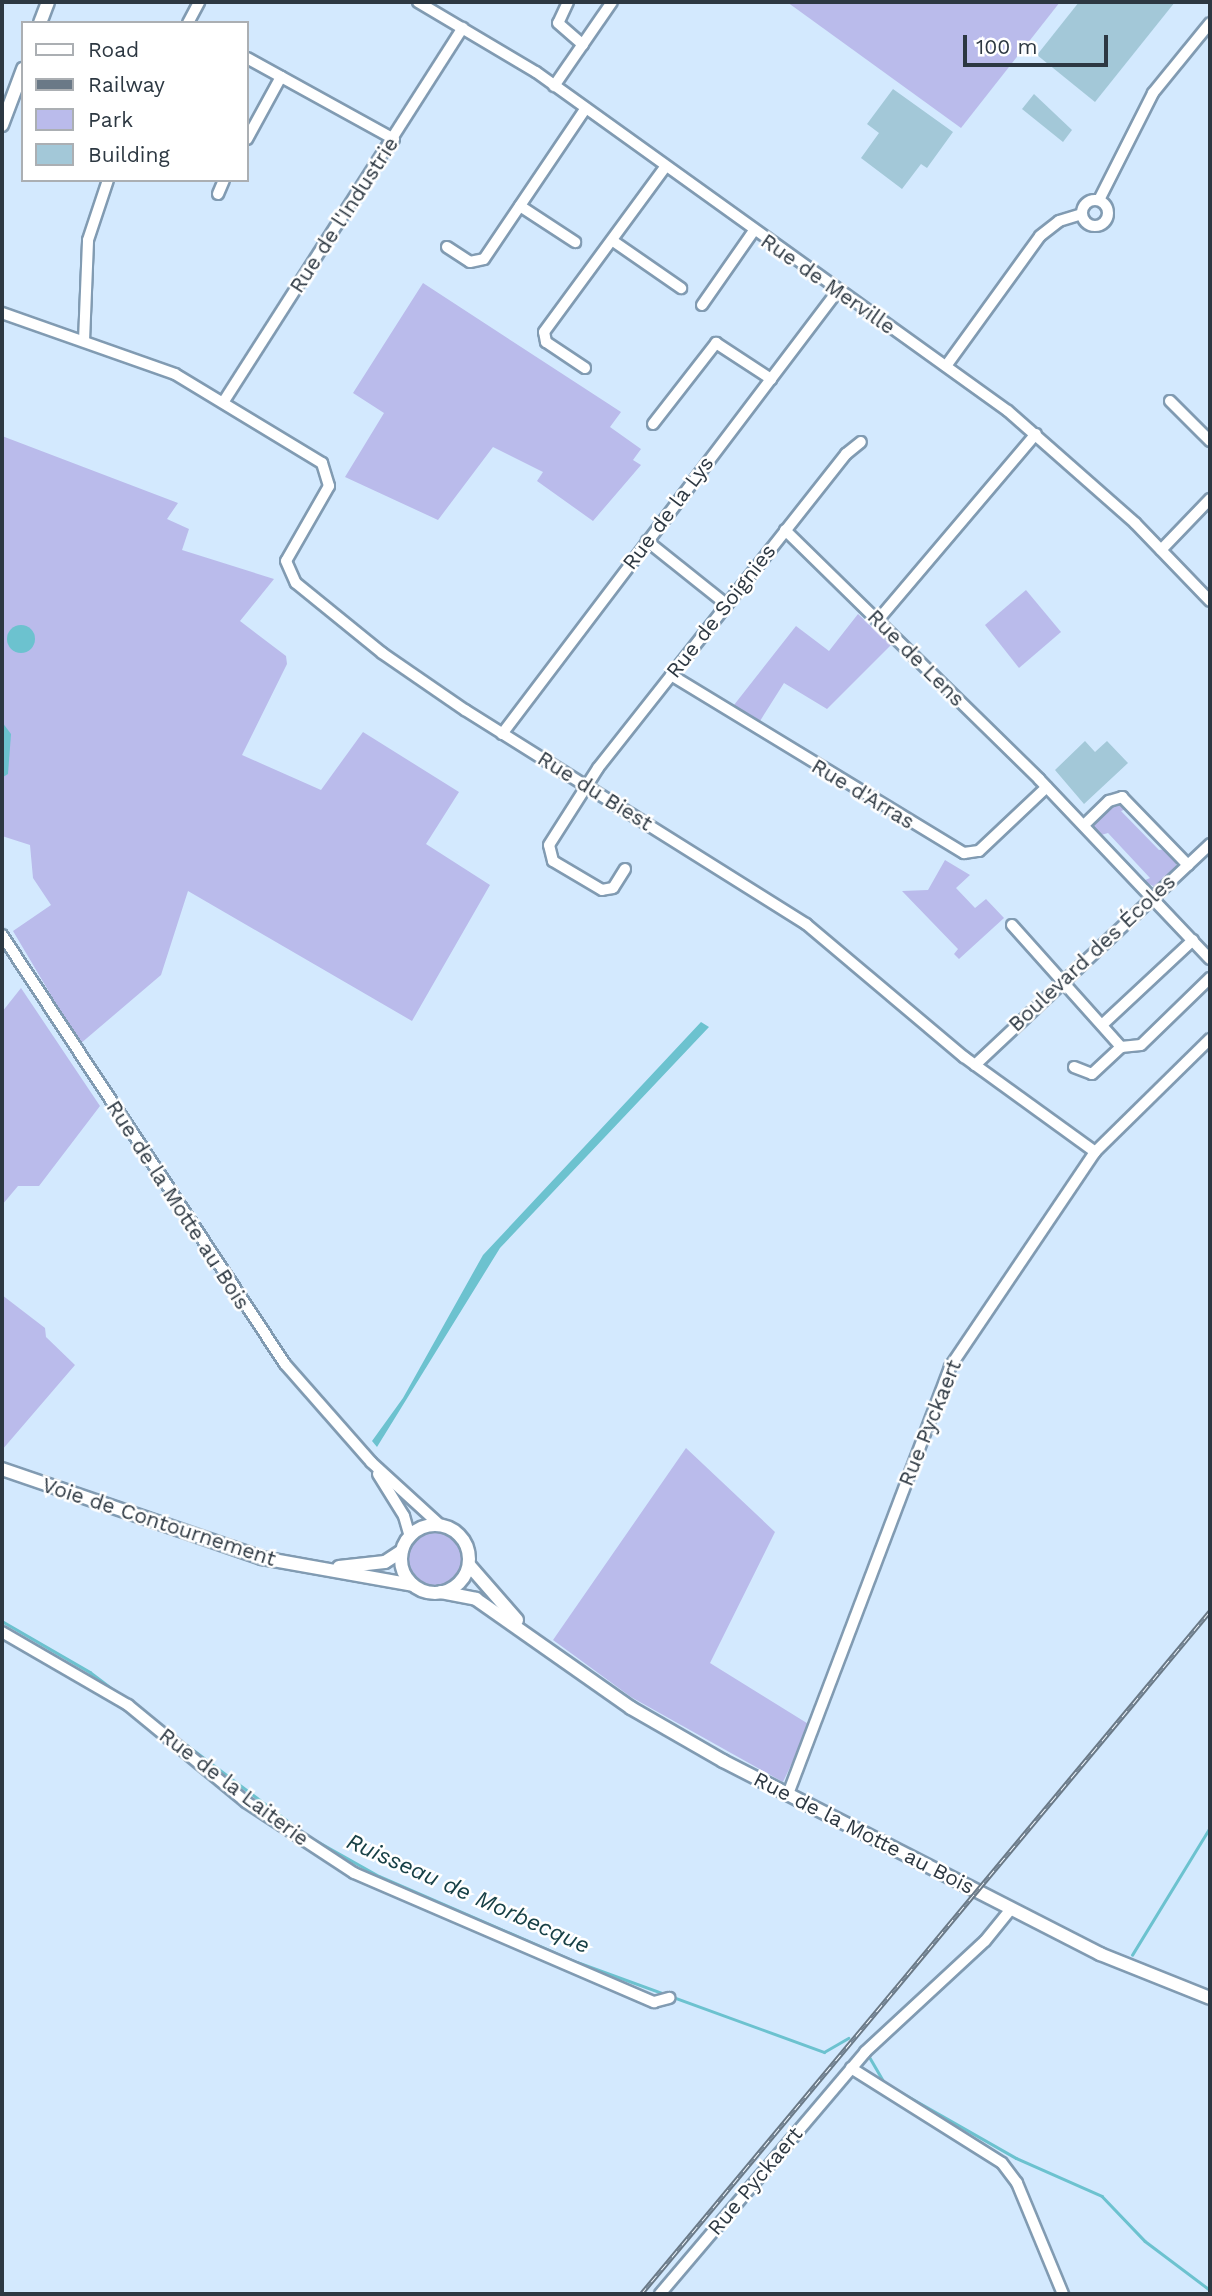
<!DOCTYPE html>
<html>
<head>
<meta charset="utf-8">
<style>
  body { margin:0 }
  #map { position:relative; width:1212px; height:2296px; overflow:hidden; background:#d3e9fe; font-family:"Work Sans",sans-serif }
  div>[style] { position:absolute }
  .green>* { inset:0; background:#babbeb }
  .round { border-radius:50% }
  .water>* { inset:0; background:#6cc2cf }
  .stream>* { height:2.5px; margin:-1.25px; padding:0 1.25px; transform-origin:1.25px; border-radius:1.25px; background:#6cc2cf }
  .building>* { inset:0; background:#a3c8d8 }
  .roads { filter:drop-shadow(2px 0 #819bb2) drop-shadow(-2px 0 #819bb2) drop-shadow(0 2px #819bb2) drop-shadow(0 -2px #819bb2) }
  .minor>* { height:10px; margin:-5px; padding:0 5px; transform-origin:5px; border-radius:5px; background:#fff }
  .minor>.ring { margin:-5px; padding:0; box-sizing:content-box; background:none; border:10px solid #fff; border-radius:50% }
  .major>* { height:12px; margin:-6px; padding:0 6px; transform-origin:6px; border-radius:6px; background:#fff }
  .major>.ring { margin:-6px; padding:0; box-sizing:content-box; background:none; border:12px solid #fff; border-radius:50% }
  .rail>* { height:5px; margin-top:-2.5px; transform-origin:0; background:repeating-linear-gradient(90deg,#fff 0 8px,#6a7987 0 16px); box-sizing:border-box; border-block:2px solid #6a7987 }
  span { translate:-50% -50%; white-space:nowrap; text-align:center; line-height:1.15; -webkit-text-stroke:5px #fff; paint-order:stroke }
  .street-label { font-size:21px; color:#2d3842 }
  .water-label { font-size:23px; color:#174046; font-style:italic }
  .frame { position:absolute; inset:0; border:4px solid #2d3842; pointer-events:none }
  .legend { position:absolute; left:21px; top:21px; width:228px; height:161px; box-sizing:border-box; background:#fff; border:2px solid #abafb3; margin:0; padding:9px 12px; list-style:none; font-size:21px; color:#2d3842 }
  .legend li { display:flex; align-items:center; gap:14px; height:35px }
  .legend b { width:35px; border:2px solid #abafb3 }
  .scale { position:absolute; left:963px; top:35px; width:145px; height:32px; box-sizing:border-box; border:4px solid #2d3842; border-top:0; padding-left:9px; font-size:21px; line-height:24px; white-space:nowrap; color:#2d3842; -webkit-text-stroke:5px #fff; paint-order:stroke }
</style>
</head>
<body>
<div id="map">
  <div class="green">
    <i style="clip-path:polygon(787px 2px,1060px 2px,961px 128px)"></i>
    <i style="clip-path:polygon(423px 283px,621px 412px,610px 427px,641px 449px,633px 460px,641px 465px,593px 521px,537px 481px,543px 472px,493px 447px,438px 520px,345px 477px,384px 413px,353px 393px)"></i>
    <i style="clip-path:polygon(2px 436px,178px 503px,167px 519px,189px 529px,182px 550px,274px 579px,240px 621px,286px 656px,287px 664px,242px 755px,321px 790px,363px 732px,459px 792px,426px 844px,490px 885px,412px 1021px,188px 891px,161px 975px,80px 1044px,13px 931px,51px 905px,33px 878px,30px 845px,2px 836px)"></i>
    <i style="clip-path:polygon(1026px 590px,1061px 632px,1019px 668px,985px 625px)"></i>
    <i style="clip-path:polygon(858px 614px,891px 645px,827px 709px,784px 683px,760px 721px,734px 705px,796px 626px,829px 651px)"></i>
    <i style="clip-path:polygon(1115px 801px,1129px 808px,1121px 811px,1159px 850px,1166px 849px,1176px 860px,1176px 868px,1155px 887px,1143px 881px,1150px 878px,1108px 833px,1101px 835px,1094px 829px,1094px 823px)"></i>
    <i style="clip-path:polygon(945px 860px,970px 875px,956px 888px,975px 908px,986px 899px,1004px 918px,959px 959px,954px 954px,958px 949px,902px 891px,928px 890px)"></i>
    <i style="clip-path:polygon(21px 988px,100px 1106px,39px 1186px,18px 1186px,2px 1205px,2px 1012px)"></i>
    <i style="clip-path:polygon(2px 1295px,45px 1328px,46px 1337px,75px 1365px,2px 1450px)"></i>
    <i style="clip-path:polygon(686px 1448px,775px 1532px,710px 1663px,810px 1725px,783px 1782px,631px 1697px,553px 1640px)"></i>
    <i class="round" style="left:407px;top:1532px;width:56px;height:56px"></i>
  </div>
  <div class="water">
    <i class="round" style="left:7px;top:625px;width:28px;height:28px"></i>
    <i style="clip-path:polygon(2px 722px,11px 734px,8px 774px,3px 777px)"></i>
    <i style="clip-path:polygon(701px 1022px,709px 1027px,500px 1248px,377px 1447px,372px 1441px,403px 1398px,483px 1255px)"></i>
  </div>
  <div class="stream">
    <i style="left:2px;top:1621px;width:102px;rotate:30.1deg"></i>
    <i style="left:90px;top:1672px;width:273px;rotate:37deg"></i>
    <i style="left:308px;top:1836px;width:81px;rotate:29.4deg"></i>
    <i style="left:379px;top:1876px;width:216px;rotate:23.5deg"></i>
    <i style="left:577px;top:1962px;width:263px;rotate:20deg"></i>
    <i style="left:824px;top:2052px;width:28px;rotate:-30deg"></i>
    <i style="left:1132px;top:1955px;width:150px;rotate:-58.6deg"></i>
    <i style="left:869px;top:2056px;width:30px;rotate:60deg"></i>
    <i style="left:884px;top:2082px;width:15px;rotate:32deg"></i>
    <i style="left:897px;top:2090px;width:137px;rotate:29.7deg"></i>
    <i style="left:1016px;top:2158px;width:94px;rotate:23.8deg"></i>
    <i style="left:1102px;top:2196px;width:62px;rotate:46.3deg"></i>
    <i style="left:1145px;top:2241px;width:81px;rotate:37deg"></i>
  </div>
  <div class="building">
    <i style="clip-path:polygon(1079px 2px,1175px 2px,1095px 102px,1037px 55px)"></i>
    <i style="clip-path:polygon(893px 89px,953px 132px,927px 168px,921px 164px,902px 189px,861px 158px,879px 133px,867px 124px)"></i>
    <i style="clip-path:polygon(1034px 94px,1072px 130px,1063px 142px,1022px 109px)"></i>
    <i style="clip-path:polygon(1085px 741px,1095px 752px,1107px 741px,1128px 763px,1084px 804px,1055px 770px)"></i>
  </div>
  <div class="roads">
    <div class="minor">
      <i style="left:418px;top:2px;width:137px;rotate:30.7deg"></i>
      <i style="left:536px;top:72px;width:581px;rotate:35.69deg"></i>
      <i style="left:1008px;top:411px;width:169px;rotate:41.4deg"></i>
      <i style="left:1135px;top:523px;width:108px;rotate:46.1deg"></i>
      <i style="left:568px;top:2px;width:23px;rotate:115deg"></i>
      <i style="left:558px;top:23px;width:33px;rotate:41deg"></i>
      <i style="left:188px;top:23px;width:24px;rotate:-62deg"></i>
      <i style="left:247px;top:58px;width:168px;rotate:28.9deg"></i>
      <i style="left:554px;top:86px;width:102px;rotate:-55.4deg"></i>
      <i style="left:247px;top:139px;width:71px;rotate:-61.3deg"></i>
      <i style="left:218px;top:194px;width:15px;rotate:-67deg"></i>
      <i class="ring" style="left:1082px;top:200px;width:16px;height:16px"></i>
      <i style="left:1099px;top:200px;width:120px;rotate:-63.2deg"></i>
      <i style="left:1153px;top:93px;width:90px;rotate:-50.8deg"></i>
      <i style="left:520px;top:206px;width:66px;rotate:33.2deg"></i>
      <i style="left:613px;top:241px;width:83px;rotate:34.7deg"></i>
      <i style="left:447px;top:247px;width:27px;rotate:33deg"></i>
      <i style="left:470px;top:262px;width:14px;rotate:-12deg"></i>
      <i style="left:484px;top:259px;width:181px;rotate:-56deg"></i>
      <i style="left:702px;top:305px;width:89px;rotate:-55.1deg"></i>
      <i style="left:2px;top:313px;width:183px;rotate:19.4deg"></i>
      <i style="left:175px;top:374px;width:172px;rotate:31.2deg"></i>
      <i style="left:322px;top:463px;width:24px;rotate:73deg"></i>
      <i style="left:329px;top:486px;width:86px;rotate:119.8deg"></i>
      <i style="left:286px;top:561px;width:24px;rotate:66deg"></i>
      <i style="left:296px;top:583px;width:111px;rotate:39.1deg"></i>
      <i style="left:382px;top:653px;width:101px;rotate:34.5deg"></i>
      <i style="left:465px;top:710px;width:403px;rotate:32.1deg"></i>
      <i style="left:806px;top:924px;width:207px;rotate:40.1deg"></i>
      <i style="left:964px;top:1057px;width:162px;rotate:35.9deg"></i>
      <i style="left:84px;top:341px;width:101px;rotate:-87.7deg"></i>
      <i style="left:88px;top:240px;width:63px;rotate:-71.6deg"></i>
      <i style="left:946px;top:366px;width:160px;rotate:-54.1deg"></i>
      <i style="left:1040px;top:236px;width:24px;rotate:-38deg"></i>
      <i style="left:1059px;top:221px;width:24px;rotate:-17deg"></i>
      <i style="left:585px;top:368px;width:47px;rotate:-146.3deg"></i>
      <i style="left:546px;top:342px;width:10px;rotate:-101deg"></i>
      <i style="left:544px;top:332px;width:205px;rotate:-53.7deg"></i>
      <i style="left:224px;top:401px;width:443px;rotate:-57.4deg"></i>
      <i style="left:1170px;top:401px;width:57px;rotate:45deg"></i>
      <i style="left:653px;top:424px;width:103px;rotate:-52.1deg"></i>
      <i style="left:716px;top:343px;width:66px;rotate:33.2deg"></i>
      <i style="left:785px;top:530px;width:356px;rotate:44.4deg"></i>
      <i style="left:1039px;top:779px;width:248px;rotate:46.5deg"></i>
      <i style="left:647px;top:541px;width:101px;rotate:38.6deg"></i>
      <i style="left:1161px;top:550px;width:71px;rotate:-46.1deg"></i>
      <i style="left:878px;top:620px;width:244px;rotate:-49.7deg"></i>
      <i style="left:671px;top:675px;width:343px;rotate:31.3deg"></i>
      <i style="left:964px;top:853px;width:15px;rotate:-8deg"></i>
      <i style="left:979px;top:851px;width:93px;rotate:-43.3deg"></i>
      <i style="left:502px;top:734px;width:553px;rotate:-52.86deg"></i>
      <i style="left:1084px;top:825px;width:35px;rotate:-44deg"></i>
      <i style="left:1109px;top:801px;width:14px;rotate:-17deg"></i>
      <i style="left:1122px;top:797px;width:95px;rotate:45.9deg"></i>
      <i style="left:625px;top:869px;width:22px;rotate:122deg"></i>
      <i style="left:613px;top:888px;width:11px;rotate:170deg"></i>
      <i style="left:602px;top:890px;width:57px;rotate:-149.4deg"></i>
      <i style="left:553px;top:861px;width:16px;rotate:-104deg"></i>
      <i style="left:549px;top:845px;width:91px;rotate:-57.5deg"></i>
      <i style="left:598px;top:768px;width:400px;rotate:-51.7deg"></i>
      <i style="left:846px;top:454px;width:19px;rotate:-39deg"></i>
      <i style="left:1012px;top:925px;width:164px;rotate:48.2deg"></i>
      <i style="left:2px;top:935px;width:514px;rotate:56.59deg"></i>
      <i style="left:285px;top:1364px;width:130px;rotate:48.7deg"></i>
      <i style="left:371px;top:1462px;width:95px;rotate:42.4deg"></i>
      <i style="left:1103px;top:1024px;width:123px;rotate:-43deg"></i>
      <i style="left:975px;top:1065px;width:323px;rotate:-43.2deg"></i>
      <i style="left:1074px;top:1067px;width:19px;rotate:21deg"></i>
      <i style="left:1092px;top:1074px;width:40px;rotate:-43deg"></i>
      <i style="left:1121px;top:1047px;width:20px;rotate:-6deg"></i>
      <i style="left:1141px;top:1045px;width:96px;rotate:-44.2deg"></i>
      <i style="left:378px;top:1474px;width:49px;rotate:58.2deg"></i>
      <i style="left:404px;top:1516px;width:22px;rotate:74deg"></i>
      <i style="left:2px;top:1632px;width:146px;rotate:30.1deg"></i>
      <i style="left:128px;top:1705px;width:153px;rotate:39.4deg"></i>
      <i style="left:246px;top:1802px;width:129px;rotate:33.3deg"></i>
      <i style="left:354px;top:1873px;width:327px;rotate:23.3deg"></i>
      <i style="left:654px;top:2002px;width:16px;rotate:-15deg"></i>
      <i style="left:788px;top:1794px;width:457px;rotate:-69.2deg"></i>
      <i style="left:950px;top:1367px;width:259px;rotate:-56deg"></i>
      <i style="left:1095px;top:1152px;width:161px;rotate:-44.5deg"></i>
      <i style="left:851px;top:2068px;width:178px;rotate:32.2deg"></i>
      <i style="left:1002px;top:2163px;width:25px;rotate:53deg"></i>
      <i style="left:1017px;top:2183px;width:120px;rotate:67.5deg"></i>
      <i style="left:660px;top:2294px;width:317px;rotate:-49.7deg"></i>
      <i style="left:865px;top:2052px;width:163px;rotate:-42.8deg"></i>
      <i style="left:985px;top:1941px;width:41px;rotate:-50.9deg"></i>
    </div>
    <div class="major">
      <i style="left:40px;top:23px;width:22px;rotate:-69deg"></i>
      <i style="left:2px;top:125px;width:60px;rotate:-69.4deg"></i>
      <i style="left:2px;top:1469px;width:275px;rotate:18.9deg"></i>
      <i style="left:262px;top:1558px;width:153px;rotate:10.1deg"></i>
      <i class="ring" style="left:401px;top:1525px;width:56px;height:56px"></i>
      <i style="left:469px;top:1565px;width:73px;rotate:48.9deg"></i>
      <i style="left:339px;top:1567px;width:46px;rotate:-6.2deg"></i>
      <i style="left:385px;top:1562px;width:20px;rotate:-33deg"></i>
      <i style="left:441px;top:1592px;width:36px;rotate:11deg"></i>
      <i style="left:476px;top:1599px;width:189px;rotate:35.1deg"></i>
      <i style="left:631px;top:1708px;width:106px;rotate:29.9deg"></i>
      <i style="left:723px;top:1761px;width:424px;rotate:27.1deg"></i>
      <i style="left:1100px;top:1954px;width:118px;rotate:21.8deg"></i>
    </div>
  </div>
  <div class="rail">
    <i style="left:641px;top:2294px;width:889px;rotate:-50.2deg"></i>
  </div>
  <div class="street-label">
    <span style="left:344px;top:215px;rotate:-57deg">Rue de l'Industrie</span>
    <span style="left:828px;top:284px;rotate:35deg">Rue de Merville</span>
    <span style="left:668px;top:513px;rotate:-53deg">Rue de la Lys</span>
    <span style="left:721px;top:611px;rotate:-52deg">Rue de Soignies</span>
    <span style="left:916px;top:658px;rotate:45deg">Rue de Lens</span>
    <span style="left:595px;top:791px;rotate:32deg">Rue du Biest</span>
    <span style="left:863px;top:794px;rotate:31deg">Rue d'Arras</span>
    <span style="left:1092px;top:953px;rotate:-43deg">Boulevard des Écoles</span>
    <span style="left:178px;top:1205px;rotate:57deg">Rue de la Motte au Bois</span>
    <span style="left:930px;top:1423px;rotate:-68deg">Rue Pyckaert</span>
    <span style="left:159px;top:1522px;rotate:18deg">Voie de Contournement</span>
    <span style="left:234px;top:1787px;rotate:37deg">Rue de la Laiterie</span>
    <span style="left:864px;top:1833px;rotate:27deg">Rue de la Motte au Bois</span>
    <span style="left:755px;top:2181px;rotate:-50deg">Rue Pyckaert</span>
  </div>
  <div class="water-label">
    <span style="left:468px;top:1894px;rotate:24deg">Ruisseau de Morbecque</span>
  </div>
  <div class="frame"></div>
  <ul class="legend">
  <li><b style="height:9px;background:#fff"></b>Road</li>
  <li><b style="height:9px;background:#6a7987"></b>Railway</li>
  <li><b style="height:19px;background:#babbeb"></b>Park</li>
  <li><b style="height:19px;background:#a3c8d8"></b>Building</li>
  </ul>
  <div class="scale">100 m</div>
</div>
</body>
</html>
